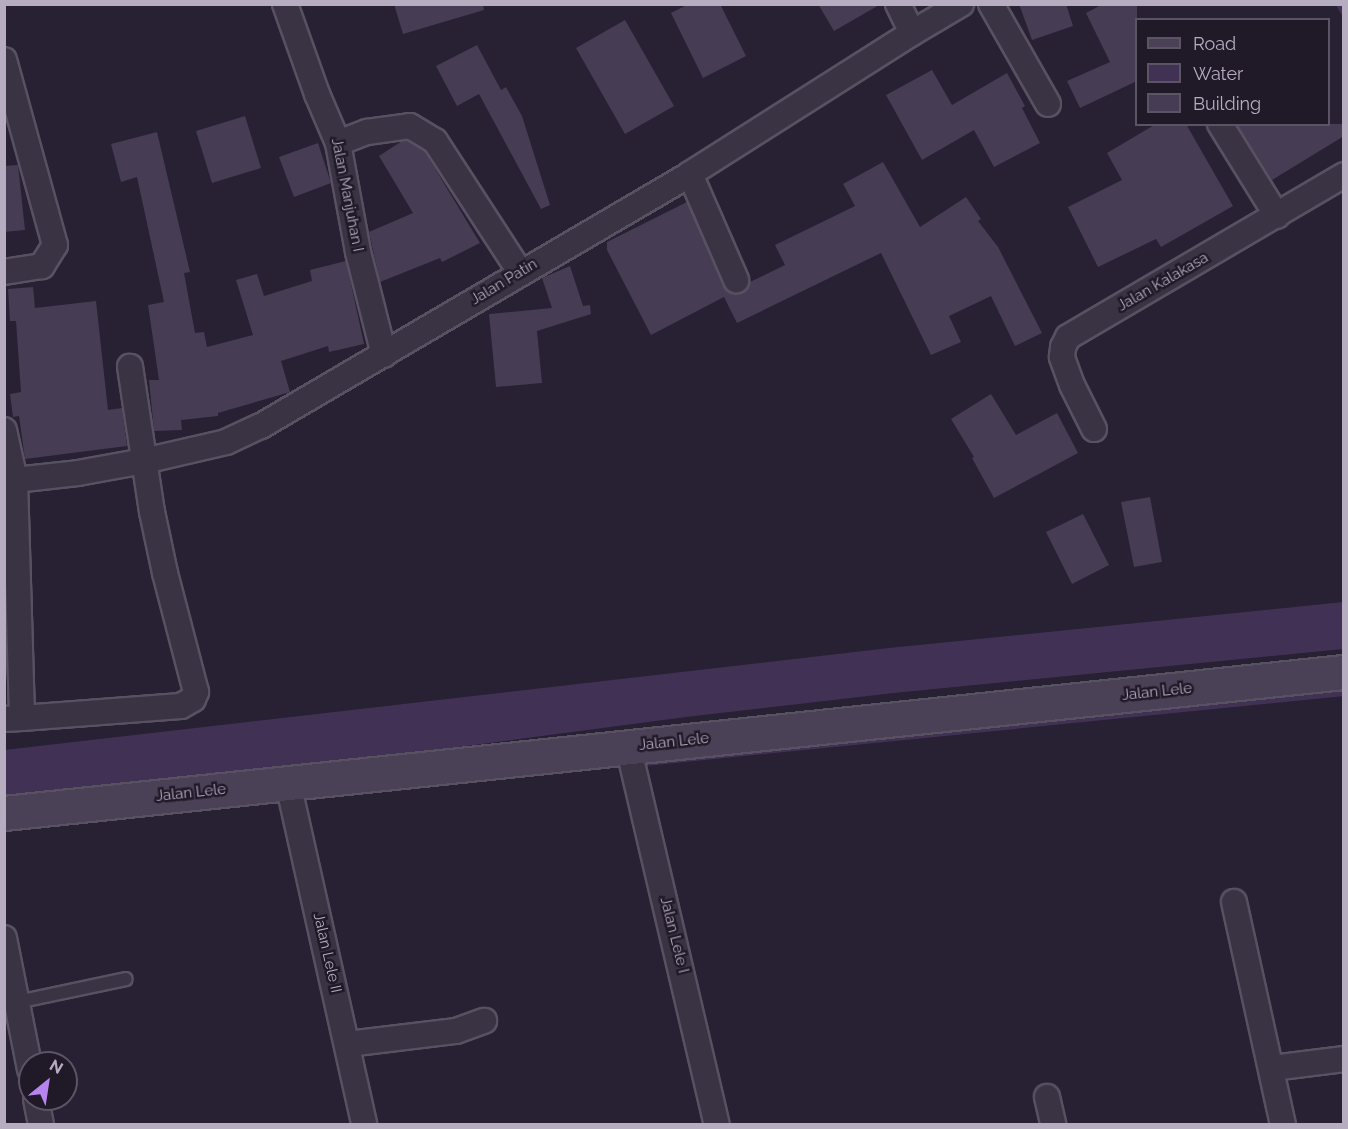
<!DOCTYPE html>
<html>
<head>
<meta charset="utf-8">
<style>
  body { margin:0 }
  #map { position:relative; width:1348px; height:1129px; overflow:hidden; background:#282033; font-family:Raleway,sans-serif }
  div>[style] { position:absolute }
  .water>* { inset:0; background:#403155 }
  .stream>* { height:8px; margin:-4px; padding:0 4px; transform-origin:4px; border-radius:4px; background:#403155 }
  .building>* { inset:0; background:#463c54 }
  .roads { filter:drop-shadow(2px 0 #585162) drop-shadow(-2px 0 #585162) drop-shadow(0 2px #585162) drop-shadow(0 -2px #585162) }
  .lane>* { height:12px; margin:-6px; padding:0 6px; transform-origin:6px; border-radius:6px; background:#3a3344 }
  .street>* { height:24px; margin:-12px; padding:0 12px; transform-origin:12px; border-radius:12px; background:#3a3344 }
  .secondary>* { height:33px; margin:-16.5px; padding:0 16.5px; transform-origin:16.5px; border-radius:16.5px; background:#4b4156 }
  span { translate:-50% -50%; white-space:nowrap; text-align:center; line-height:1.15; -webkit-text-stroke:5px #1f1928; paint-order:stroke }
  .street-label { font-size:15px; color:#b6adc1 }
  .frame { position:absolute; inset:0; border:6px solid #b6adc1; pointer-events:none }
  .legend { position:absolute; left:1135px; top:18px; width:195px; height:108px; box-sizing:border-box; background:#1f1928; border:2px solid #5b5465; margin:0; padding:8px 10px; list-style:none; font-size:18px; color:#b6adc1 }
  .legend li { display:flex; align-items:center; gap:12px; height:30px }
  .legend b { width:30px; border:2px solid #5b5465 }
  .north { position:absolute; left:18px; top:1051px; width:60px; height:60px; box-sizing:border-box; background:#1f1928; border:2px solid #5b5465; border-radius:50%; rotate:30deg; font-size:16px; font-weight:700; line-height:24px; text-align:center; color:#b6adc1 }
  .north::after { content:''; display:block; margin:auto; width:21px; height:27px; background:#b584ef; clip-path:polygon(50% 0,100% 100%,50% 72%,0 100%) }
</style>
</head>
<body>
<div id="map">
  <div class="water">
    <i style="clip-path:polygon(1343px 602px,1343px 649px,894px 693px,686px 717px,256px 774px,5px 801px,4px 750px,889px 648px)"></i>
  </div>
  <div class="stream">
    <i style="left:1340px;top:4px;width:8px;rotate:60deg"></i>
    <i style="left:635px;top:763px;width:713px;rotate:-5.72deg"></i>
  </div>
  <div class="building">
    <i style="clip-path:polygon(394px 4px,483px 4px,484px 10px,403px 34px)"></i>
    <i style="clip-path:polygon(689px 4px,720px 4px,746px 56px,703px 78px,671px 13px)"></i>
    <i style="clip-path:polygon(818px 4px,881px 4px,834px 31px)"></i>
    <i style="clip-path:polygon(1019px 4px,1066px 4px,1073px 26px,1032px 40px)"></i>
    <i style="clip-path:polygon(1103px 4px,1137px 4px,1137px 81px,1080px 108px,1067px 81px,1110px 62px,1086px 13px)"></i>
    <i style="clip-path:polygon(625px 20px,674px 106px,625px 134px,576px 48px)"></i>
    <i style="clip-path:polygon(477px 45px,501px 90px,506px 87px,522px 116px,550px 205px,541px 209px,479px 94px,457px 106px,436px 66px)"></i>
    <i style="clip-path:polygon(932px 70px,952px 105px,1007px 73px,1025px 106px,1022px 108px,1040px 143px,994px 167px,974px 130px,922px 160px,886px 95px)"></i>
    <i style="clip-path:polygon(245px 116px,261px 168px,212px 183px,196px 131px)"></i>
    <i style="clip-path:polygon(1156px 124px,1186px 124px,1233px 206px,1161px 247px,1156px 239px,1098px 267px,1068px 207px,1122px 180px,1107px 153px)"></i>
    <i style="clip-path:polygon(1237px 124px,1344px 124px,1344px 136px,1272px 180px)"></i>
    <i style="clip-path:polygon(157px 132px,190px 272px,184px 273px,195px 333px,204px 332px,207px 347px,253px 335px,236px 280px,257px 274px,264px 296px,312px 281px,310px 270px,346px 261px,364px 344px,329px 352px,328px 346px,281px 361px,290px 392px,218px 413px,218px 416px,181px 420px,182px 430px,154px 431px,149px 380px,159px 380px,148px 305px,164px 302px,137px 177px,121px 182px,111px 144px)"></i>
    <i style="clip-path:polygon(402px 141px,407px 141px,425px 152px,480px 243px,442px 262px,440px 258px,380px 282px,369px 232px,413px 213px,379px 156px)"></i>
    <i style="clip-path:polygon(318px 143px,331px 183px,294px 197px,279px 157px)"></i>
    <i style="clip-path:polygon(883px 162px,920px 227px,966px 197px,981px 219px,978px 221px,998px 247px,1042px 333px,1015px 346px,991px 296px,949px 316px,961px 342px,931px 355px,881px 253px,737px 323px,724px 297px,651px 335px,607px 250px,607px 242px,687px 202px,723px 286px,728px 292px,741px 293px,750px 282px,785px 265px,775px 245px,855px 206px,843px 184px)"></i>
    <i style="clip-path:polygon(18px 165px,25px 230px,4px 232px,4px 166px)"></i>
    <i style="clip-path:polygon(570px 266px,583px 306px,590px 305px,591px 314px,537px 331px,542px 383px,496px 387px,489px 314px,552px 308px,542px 278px)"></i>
    <i style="clip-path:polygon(33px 287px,35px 308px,96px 301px,108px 410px,122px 408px,127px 446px,25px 459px,19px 416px,13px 417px,10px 394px,21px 392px,16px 321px,10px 321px,8px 289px)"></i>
    <i style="clip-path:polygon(991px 394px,1016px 435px,1057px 413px,1078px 453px,994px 498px,972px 458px,974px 457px,951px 419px)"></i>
    <i style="clip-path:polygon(1150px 497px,1162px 562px,1134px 567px,1121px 502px)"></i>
    <i style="clip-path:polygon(1083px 514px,1109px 565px,1072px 584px,1046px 532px)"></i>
  </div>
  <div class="roads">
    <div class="lane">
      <i style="left:17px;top:1002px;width:111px;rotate:-11.9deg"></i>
    </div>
    <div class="street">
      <i style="left:285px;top:4px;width:96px;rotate:70.4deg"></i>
      <i style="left:317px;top:94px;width:53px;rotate:66.8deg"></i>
      <i style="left:338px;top:143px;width:111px;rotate:79.6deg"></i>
      <i style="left:358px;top:252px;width:106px;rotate:75.8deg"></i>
      <i style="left:898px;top:4px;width:32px;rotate:64deg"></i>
      <i style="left:991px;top:4px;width:115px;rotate:60.3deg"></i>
      <i style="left:4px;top:60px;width:192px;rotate:74.6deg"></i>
      <i style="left:55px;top:245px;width:25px;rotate:122deg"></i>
      <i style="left:42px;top:266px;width:38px;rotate:171deg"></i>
      <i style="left:1220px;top:124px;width:108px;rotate:58.2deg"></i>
      <i style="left:338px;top:143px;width:31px;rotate:-21deg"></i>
      <i style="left:367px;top:132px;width:43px;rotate:-7.9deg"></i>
      <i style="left:410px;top:126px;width:29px;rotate:31deg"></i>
      <i style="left:435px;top:141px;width:156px;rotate:57deg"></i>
      <i style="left:690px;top:174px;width:116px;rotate:66.5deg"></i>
      <i style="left:1094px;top:429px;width:49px;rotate:-116.6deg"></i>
      <i style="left:1072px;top:385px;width:30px;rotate:-110deg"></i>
      <i style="left:1062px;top:357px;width:10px;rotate:-84deg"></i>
      <i style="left:1063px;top:347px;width:11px;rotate:-63deg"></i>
      <i style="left:1068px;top:337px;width:320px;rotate:-30.4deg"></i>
      <i style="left:4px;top:430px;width:51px;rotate:77.6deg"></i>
      <i style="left:15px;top:480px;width:238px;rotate:88.3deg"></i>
      <i style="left:22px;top:718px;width:18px;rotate:177deg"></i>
      <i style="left:15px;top:480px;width:63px;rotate:-6.3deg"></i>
      <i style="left:78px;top:473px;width:67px;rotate:-10.3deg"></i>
      <i style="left:144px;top:461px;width:84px;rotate:-13deg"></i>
      <i style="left:226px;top:442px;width:38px;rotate:-25deg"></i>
      <i style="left:261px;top:426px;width:498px;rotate:-30.4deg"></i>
      <i style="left:690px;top:174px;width:263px;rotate:-32.4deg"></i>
      <i style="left:912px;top:33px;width:57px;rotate:-30.6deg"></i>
      <i style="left:22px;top:718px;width:159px;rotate:-4.3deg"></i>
      <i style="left:181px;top:706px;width:14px;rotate:-30deg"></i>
      <i style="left:193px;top:699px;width:8px;rotate:-67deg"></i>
      <i style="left:196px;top:692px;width:123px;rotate:-104.6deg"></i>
      <i style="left:165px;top:573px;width:62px;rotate:-102deg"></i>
      <i style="left:152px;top:512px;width:147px;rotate:-98.6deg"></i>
      <i style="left:628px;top:746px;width:388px;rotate:76.8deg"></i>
      <i style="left:288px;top:783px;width:349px;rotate:77.4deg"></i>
      <i style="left:1234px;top:902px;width:227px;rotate:77.6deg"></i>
      <i style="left:4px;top:938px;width:134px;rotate:78.8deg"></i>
      <i style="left:348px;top:1044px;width:109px;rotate:-6.9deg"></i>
      <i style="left:456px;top:1031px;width:30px;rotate:-20deg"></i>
      <i style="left:1272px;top:1068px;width:73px;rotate:-7.1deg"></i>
      <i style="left:1047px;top:1097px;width:28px;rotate:77deg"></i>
      <i style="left:36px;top:1099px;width:25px;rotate:79deg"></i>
    </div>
    <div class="secondary">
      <i style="left:4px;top:813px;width:1347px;rotate:-6.01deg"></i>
    </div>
  </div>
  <div class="street-label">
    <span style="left:347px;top:195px;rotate:79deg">Jalan Manjuhan I</span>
    <span style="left:504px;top:282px;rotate:-31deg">Jalan Patin</span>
    <span style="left:1163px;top:282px;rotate:-30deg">Jalan Kalakasa</span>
    <span style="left:1157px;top:692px;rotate:-6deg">Jalan Lele</span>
    <span style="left:674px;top:742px;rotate:-6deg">Jalan Lele</span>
    <span style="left:191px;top:793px;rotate:-6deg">Jalan Lele</span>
    <span style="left:674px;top:935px;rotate:76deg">Jalan Lele I</span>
    <span style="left:327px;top:953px;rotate:77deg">Jalan Lele II</span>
  </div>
  <div class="frame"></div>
  <ul class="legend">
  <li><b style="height:8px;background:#4b4156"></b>Road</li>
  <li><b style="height:16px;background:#403155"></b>Water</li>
  <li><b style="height:16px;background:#463c54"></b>Building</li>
  </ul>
  <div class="north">N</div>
</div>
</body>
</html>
